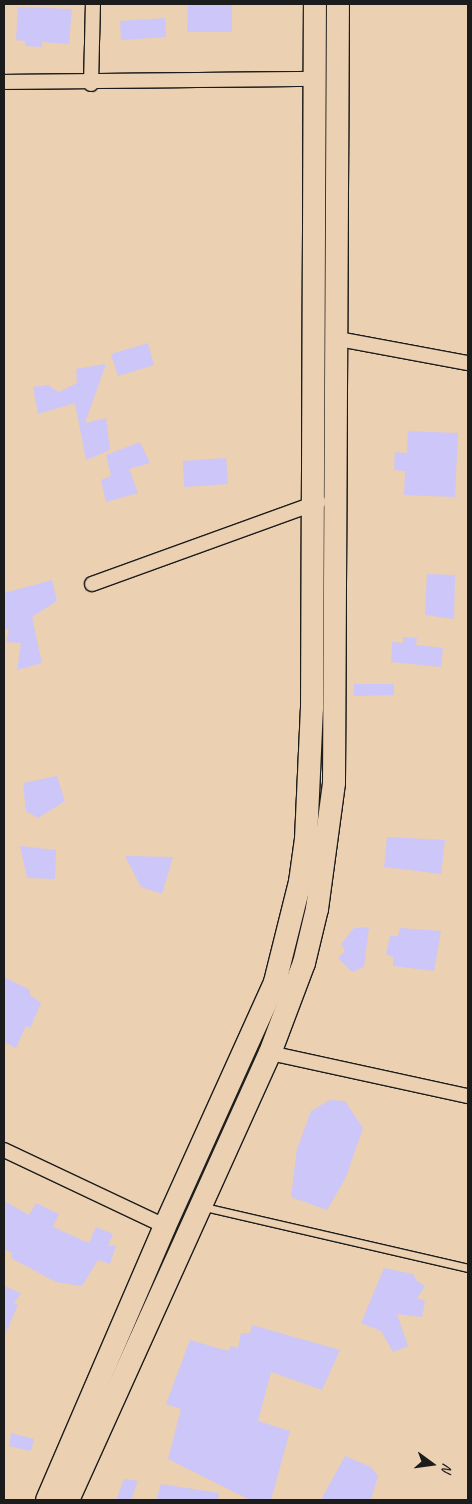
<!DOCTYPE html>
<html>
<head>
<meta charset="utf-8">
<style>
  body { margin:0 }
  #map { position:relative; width:472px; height:1504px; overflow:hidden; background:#ebd0b2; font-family:Caveat,sans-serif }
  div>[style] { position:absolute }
  .building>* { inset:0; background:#cdc6f8 }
  .roads { filter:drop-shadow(1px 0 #1c1c1c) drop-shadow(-1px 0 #1c1c1c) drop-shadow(0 1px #1c1c1c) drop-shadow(0 -1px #1c1c1c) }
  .lane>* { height:7px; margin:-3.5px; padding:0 3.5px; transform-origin:3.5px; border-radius:3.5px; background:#ebd0b2 }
  .street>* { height:14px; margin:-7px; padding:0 7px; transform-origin:7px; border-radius:7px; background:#ebd0b2 }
  .primary>* { height:22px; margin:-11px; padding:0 11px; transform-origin:11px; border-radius:11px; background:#ebd0b2 }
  span { translate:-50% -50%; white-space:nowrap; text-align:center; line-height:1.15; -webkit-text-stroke:4px #ebd0b2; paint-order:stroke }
  .frame { position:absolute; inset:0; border:5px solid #1c1c1c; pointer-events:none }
  .north { position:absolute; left:407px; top:1439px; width:50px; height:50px; -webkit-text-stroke:4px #ebd0b2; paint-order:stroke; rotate:104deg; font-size:14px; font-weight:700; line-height:20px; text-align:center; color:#1c1c1c }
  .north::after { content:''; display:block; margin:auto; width:18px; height:22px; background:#1c1c1c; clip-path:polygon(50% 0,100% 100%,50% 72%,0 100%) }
</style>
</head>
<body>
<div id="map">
  <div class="building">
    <i style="clip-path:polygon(188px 4px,232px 4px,232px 32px,187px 32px)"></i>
    <i style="clip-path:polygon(18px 7px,72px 9px,69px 44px,42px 42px,42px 47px,25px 46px,25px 41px,16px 40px)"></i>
    <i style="clip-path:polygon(165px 18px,166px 37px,121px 40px,120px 21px)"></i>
    <i style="clip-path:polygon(148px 343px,154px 365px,118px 376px,111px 354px)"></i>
    <i style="clip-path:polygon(106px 364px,85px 423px,106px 418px,110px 450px,86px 460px,75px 403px,38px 414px,33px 387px,48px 385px,59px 392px,77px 383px,76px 369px)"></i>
    <i style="clip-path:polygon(408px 431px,458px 433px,455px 497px,404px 495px,405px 471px,394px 470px,395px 452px,407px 453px)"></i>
    <i style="clip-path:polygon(140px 442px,150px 463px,129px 469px,138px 493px,106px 502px,101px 480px,111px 476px,106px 455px)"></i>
    <i style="clip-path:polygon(226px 458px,228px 484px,184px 487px,183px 461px)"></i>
    <i style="clip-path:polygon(427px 574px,455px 575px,454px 619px,425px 615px)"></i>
    <i style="clip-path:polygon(52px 580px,57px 601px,32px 617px,42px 663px,17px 670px,21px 643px,6px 642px,9px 630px,4px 628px,4px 593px)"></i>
    <i style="clip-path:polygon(403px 637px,417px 638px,416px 645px,443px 648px,441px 667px,391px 662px,392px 642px,403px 643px)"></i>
    <i style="clip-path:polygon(354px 684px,394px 684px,394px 695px,354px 696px)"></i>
    <i style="clip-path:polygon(57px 776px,65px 801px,38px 818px,26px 811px,23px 783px)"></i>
    <i style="clip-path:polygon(387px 837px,445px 840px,441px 874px,384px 867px)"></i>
    <i style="clip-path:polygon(20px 846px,56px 850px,55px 879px,27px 878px)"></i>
    <i style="clip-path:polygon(125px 856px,173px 857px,162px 894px,141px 887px)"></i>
    <i style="clip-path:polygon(369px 927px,364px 967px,352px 972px,338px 958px,345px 951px,341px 944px,354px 928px)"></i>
    <i style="clip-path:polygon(400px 928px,441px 931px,434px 971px,393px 966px,393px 957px,386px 954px,390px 936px,398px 936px)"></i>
    <i style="clip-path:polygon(4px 977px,30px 990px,30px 995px,41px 1003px,30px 1028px,26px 1026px,16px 1048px,4px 1042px)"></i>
    <i style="clip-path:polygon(330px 1100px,345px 1101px,363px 1128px,346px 1177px,327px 1210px,291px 1197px,297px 1149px,311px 1111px)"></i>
    <i style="clip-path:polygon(4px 1201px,29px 1215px,36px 1203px,59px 1214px,53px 1227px,89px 1243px,96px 1227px,113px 1234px,108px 1246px,116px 1246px,110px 1264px,98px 1260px,82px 1286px,56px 1282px,11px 1258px,12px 1253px,4px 1249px)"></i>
    <i style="clip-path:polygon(384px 1268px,413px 1274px,416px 1280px,425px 1286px,417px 1298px,425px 1301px,422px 1317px,397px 1314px,408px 1346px,393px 1352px,381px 1331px,361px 1323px)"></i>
    <i style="clip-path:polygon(4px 1286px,21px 1293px,14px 1303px,18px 1305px,4px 1337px)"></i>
    <i style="clip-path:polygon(252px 1325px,340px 1350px,322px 1390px,271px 1372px,258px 1421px,290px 1431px,271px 1500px,250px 1500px,168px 1459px,181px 1409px,166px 1404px,190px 1340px,228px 1351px,231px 1346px,238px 1348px,241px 1333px,250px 1333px)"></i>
    <i style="clip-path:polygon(11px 1433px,34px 1439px,31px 1451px,9px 1446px)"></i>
    <i style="clip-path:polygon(345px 1456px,371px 1467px,378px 1476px,371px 1500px,321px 1500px)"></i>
    <i style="clip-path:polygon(124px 1479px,138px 1481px,131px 1500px,116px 1500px)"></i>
    <i style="clip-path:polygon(161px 1484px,219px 1493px,218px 1500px,156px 1500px)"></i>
  </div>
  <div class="roads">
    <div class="lane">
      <i style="left:204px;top:1207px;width:271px;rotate:13deg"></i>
    </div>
    <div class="street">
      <i style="left:4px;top:82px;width:311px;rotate:-0.6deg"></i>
      <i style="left:91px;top:84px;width:80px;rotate:-88.6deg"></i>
      <i style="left:338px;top:339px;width:132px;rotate:10.5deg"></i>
      <i style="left:92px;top:584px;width:241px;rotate:-19.9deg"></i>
      <i style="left:270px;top:1053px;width:203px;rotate:12.3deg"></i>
      <i style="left:4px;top:1150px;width:178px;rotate:25.3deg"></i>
    </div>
    <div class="primary">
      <i style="left:47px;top:1500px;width:298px;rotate:-66.7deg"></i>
      <i style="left:165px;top:1226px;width:268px;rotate:-65.7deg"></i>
      <i style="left:275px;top:982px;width:103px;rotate:-76deg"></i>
      <i style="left:300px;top:882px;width:43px;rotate:-82.1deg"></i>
      <i style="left:306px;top:839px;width:131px;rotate:-87.4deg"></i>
      <i style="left:312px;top:708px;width:704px;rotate:-89.76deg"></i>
      <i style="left:68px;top:1500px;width:491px;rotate:-65.7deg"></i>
      <i style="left:270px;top:1053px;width:96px;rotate:-69.3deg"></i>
      <i style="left:304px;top:963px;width:56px;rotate:-76.5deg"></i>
      <i style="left:317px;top:909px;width:127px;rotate:-82.3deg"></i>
      <i style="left:334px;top:783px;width:779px;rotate:-89.71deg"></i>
    </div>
  </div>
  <div class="frame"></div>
  <div class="north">N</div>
</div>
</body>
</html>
